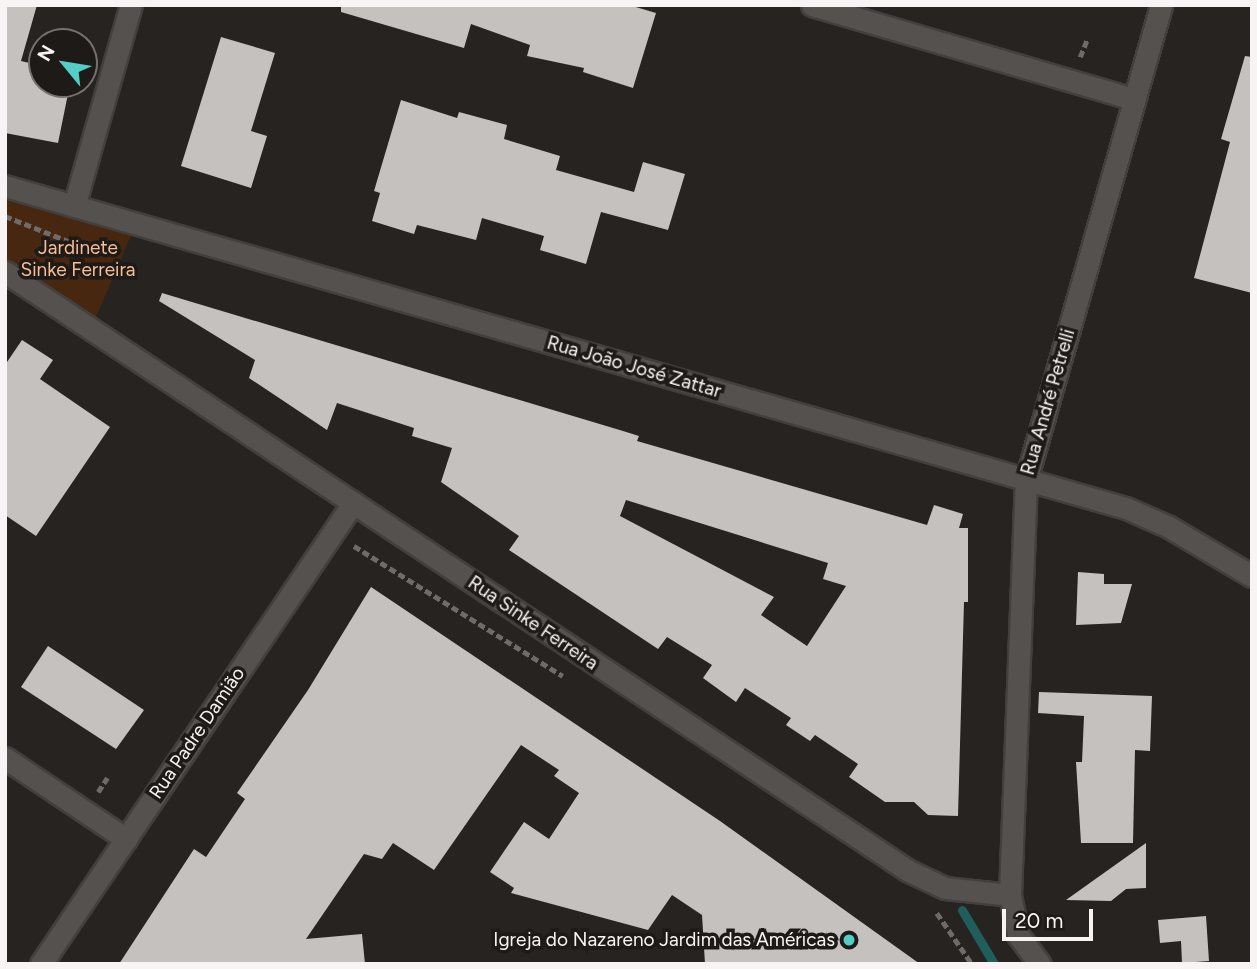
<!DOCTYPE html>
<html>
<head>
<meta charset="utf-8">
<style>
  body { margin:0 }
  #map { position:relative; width:1257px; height:969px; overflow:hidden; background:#262321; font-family:Figtree,sans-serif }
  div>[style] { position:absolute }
  .green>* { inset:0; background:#47270f }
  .stream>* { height:9px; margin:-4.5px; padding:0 4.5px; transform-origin:4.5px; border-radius:4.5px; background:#205e5b }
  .building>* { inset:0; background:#c5c1be }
  .path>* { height:4.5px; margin-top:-2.25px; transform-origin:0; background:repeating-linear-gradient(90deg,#6e6b6a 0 7px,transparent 0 10.5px) }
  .roads { filter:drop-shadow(2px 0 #42403e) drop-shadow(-2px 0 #42403e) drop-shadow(0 2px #42403e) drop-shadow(0 -2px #42403e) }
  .minor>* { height:21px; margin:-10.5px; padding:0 10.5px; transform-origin:10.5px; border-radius:10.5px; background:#55514f }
  .dots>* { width:19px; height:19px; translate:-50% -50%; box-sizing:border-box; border:4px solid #1d1a18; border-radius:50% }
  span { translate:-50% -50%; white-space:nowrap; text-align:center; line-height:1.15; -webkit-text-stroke:7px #1d1a18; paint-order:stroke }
  .park-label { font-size:19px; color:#f7bd94 }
  .street-label { font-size:19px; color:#f7f4f3 }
  .poi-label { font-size:19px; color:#f7f4f3 }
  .right { translate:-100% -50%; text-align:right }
  .frame { position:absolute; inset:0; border:7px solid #f7f4f3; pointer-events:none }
  .north { position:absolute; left:28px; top:28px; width:70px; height:70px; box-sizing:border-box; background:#1d1a18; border:2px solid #747170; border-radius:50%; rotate:300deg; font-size:19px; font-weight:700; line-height:28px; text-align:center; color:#f7f4f3 }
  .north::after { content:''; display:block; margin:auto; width:24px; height:32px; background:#54cdc8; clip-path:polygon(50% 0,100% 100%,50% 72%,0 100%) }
  .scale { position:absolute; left:1002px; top:909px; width:91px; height:32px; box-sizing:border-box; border:4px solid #f7f4f3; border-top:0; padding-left:9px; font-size:21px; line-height:24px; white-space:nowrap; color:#f7f4f3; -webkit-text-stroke:5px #1d1a18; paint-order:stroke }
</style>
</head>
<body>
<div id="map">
  <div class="green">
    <i style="clip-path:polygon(5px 198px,132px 233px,96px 317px,5px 260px)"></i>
  </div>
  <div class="stream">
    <i style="left:962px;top:910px;width:63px;rotate:59.3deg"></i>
  </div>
  <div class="building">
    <i style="clip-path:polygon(5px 5px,37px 5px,21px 61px,42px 66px,42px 84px,70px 84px,58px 143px,5px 133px)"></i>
    <i style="clip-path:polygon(341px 5px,629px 5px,656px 13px,633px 88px,583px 72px,584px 68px,527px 56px,530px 45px,471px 24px,464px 48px,341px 12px)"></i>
    <i style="clip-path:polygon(221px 37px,275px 53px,251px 131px,267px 136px,251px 188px,181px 166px)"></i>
    <i style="clip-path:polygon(1245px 56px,1252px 57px,1252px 293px,1194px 278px,1230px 142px,1221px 139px)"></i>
    <i style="clip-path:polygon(401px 100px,457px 118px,459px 112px,507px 125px,504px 139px,560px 156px,556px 170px,634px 192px,643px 162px,685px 174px,668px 230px,601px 212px,586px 264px,540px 250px,544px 236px,482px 218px,476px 240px,417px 225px,414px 234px,372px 221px,380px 193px,374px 191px)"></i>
    <i style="clip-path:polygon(evenodd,162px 293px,623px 431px,639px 436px,637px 441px,927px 525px,934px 505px,963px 514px,959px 528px,968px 528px,968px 602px,964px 602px,958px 816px,928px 815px,914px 802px,885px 802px,849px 777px,858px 764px,815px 735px,810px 741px,786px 725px,791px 718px,745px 688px,736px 702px,703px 678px,712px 665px,667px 637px,658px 649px,509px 550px,519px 536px,441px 482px,452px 448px,412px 436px,414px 428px,337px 403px,327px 430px,249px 378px,255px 360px,159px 301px,162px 293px,626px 500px,828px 563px,823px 579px,846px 586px,807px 646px,761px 615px,774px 597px,620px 516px,626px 500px)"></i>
    <i style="clip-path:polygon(22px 340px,53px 360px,40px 379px,110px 427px,36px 536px,5px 515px,5px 365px)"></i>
    <i style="clip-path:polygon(1078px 572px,1104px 574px,1104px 584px,1132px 584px,1121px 623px,1076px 625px)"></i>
    <i style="clip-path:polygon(371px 587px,720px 821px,920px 964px,705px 964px,702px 915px,672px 895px,648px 930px,511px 893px,514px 888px,490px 872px,524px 822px,549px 839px,579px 793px,554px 776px,559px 770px,521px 745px,434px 870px,393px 843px,382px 859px,364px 854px,306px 939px,362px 934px,365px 964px,119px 964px,194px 849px,206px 857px,245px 799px,237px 793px,308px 690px)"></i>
    <i style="clip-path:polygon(48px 646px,144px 710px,116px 749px,21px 687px)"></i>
    <i style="clip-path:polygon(1039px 692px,1152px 696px,1150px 751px,1135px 750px,1133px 843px,1081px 843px,1076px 762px,1082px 762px,1084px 716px,1038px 713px)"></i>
    <i style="clip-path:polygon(1146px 843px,1146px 888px,1126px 889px,1111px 901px,1066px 900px)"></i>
    <i style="clip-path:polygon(1206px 916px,1209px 961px,1182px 963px,1181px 941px,1160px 943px,1158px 920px)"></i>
  </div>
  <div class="path">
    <i style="left:1080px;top:57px;width:18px;rotate:-68deg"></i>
    <i style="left:5px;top:216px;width:89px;rotate:21.7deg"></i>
    <i style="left:354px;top:546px;width:246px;rotate:31.9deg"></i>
    <i style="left:98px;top:792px;width:17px;rotate:-57deg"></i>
    <i style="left:937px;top:913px;width:62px;rotate:55.5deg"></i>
  </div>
  <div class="roads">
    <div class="minor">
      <i style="left:812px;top:5px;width:335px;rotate:16.3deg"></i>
      <i style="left:5px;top:186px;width:1166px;rotate:16.03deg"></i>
      <i style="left:1126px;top:508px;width:47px;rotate:23.8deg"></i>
      <i style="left:1169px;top:527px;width:96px;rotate:30.6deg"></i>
      <i style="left:74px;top:206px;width:209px;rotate:-74.2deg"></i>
      <i style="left:5px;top:272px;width:1082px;rotate:33.54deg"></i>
      <i style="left:907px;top:870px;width:42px;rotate:25.3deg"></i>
      <i style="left:945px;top:888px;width:65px;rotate:6.1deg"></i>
      <i style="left:1010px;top:895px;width:41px;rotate:78.7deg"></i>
      <i style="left:1018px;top:935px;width:36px;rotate:53deg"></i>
      <i style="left:5px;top:758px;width:146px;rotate:33.8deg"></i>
      <i style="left:1010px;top:895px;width:415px;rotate:-87.8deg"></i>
      <i style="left:1026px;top:480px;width:494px;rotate:-74.1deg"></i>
      <i style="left:41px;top:964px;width:557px;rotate:-55.91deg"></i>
    </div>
  </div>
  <div class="dots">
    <i style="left:849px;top:940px;background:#54cdc8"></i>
  </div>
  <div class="park-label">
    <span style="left:78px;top:259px">Jardinete<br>Sinke Ferreira</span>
  </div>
  <div class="street-label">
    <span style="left:634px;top:367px;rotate:16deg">Rua João José Zattar</span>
    <span style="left:1048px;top:402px;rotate:-74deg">Rua André Petrelli</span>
    <span style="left:533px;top:623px;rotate:34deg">Rua Sinke Ferreira</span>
    <span style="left:197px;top:733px;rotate:-56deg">Rua Padre Damião</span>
  </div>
  <div class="poi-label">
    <span class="right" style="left:835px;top:940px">Igreja do Nazareno Jardim das Américas</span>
  </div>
  <div class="frame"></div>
  <div class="north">N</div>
  <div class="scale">20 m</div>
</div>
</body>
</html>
